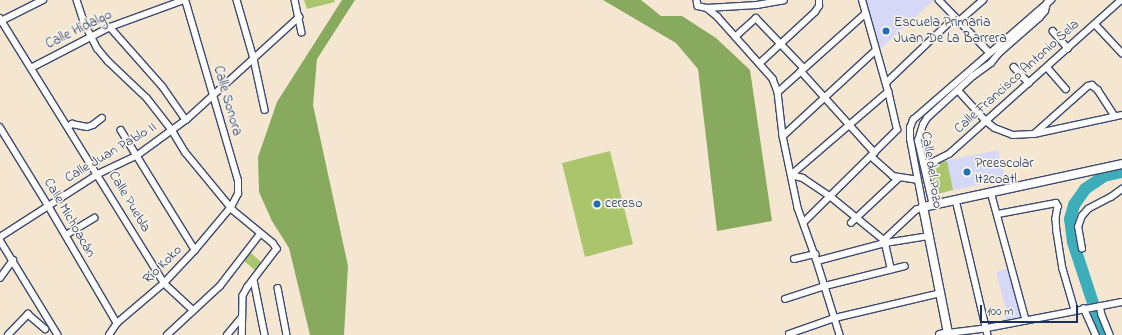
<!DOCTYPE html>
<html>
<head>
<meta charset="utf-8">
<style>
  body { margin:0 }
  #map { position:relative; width:1122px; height:335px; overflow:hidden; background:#f4e6d0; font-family:"Indie Flower",sans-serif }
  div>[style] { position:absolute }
  .built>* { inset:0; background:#d6d8f8 }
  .green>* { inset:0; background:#aac56b }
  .forest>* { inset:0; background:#87aa5f }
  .river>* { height:12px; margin:-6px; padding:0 6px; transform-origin:6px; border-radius:6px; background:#3eadba }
  .roads { filter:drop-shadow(1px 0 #3c4a6f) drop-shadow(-1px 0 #3c4a6f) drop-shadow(0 1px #3c4a6f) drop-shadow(0 -1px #3c4a6f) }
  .minor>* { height:5.5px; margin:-2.75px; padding:0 2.75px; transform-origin:2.75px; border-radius:2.75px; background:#fff }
  .secondary>* { height:8px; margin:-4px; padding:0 4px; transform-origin:4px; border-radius:4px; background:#fff }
  .dots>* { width:11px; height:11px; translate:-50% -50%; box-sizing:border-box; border:2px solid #f7f3e8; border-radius:50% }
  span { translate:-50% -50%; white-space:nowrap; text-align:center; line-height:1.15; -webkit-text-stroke:3.5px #f7f3e8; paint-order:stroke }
  .poi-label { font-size:14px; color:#1b2f5e }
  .left { translate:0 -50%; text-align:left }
  .street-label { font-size:14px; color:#1b2f5e }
  .scale { position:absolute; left:980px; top:305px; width:98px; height:18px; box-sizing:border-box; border:2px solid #1b2f5e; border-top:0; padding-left:5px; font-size:12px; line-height:14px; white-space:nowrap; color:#1b2f5e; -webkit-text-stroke:3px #f7f3e8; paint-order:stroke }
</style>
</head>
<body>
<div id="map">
  <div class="built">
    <i style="clip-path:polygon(865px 0,934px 0,879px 50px)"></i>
    <i style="clip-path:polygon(998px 150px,1005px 179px,937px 194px,929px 164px)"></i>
    <i style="clip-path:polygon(1010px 268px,1023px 316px,1006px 320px,1004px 314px,1007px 313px,996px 272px)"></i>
  </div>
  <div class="green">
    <i style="clip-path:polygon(304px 0,334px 0,335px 2px,307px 9px)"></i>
    <i style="clip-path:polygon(610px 151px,633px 244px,585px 257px,562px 163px)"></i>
    <i style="clip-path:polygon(947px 161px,953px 190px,937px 194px,929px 164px)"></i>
    <i style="clip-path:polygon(250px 252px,263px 264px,256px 271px,243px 260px)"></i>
  </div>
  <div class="forest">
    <i style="clip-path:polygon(342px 0,355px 0,317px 59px,313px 105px,348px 266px,344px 335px,310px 335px,289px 248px,272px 221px,259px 192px,258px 157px,277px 102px)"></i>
    <i style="clip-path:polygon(603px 0,641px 0,661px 16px,682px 16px,716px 38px,750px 70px,772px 221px,717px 231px,698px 69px,676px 43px)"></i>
  </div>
  <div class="river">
    <i style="left:1093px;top:303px;width:64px;rotate:-108.2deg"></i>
    <i style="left:1073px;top:242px;width:23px;rotate:-97deg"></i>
    <i style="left:1070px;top:219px;width:15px;rotate:-74deg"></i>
    <i style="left:1074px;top:205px;width:19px;rotate:-55deg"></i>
    <i style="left:1085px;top:189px;width:23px;rotate:-34deg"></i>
    <i style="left:1104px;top:176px;width:18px;rotate:-13deg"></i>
    <i style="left:1097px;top:314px;width:21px;rotate:79deg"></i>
  </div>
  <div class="roads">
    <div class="minor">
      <i style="left:77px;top:0;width:23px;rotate:72deg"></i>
      <i style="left:84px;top:22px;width:30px;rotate:63deg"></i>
      <i style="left:98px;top:49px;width:17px;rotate:50deg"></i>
      <i style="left:109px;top:62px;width:52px;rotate:43.5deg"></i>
      <i style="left:147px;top:98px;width:41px;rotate:52deg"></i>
      <i style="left:172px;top:130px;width:27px;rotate:59deg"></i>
      <i style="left:186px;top:153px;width:74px;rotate:50.5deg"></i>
      <i style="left:233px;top:210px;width:52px;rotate:39.5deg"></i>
      <i style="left:273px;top:243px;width:7px;rotate:56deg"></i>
      <i style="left:277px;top:249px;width:48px;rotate:127.3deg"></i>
      <i style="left:248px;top:287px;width:10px;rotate:119deg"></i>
      <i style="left:243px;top:296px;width:39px;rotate:91deg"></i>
      <i style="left:237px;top:0;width:61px;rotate:73.9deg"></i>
      <i style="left:254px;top:59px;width:52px;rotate:77.8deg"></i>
      <i style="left:295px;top:0;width:33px;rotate:78deg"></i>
      <i style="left:697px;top:0;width:6px;rotate:81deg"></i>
      <i style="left:698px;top:6px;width:9px;rotate:13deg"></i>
      <i style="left:707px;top:8px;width:50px;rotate:-3.4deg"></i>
      <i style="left:757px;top:5px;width:27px;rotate:-10deg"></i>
      <i style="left:939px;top:0;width:72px;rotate:46.1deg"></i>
      <i style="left:707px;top:8px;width:14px;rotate:39deg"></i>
      <i style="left:718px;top:17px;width:83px;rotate:48.4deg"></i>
      <i style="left:773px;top:79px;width:14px;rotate:69deg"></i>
      <i style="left:778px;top:92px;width:44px;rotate:83.5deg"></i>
      <i style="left:783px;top:136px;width:74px;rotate:78.2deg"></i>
      <i style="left:798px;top:208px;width:56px;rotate:70.3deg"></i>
      <i style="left:817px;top:261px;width:77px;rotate:72.7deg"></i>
      <i style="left:0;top:18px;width:312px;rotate:58.2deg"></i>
      <i style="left:164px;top:283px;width:40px;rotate:43deg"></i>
      <i style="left:1px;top:21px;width:47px;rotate:-26.6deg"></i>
      <i style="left:959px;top:21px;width:32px;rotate:-41deg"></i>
      <i style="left:1095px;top:24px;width:40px;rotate:47deg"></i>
      <i style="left:110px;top:27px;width:80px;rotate:48.5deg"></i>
      <i style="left:163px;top:87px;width:40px;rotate:55.1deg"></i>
      <i style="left:1053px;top:31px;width:23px;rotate:49deg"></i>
      <i style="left:735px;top:37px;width:28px;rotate:-42deg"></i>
      <i style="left:756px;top:18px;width:69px;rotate:46.2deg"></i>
      <i style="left:760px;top:63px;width:75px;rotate:-42.8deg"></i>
      <i style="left:815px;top:12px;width:7px;rotate:-56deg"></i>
      <i style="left:819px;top:6px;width:6px;rotate:-90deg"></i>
      <i style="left:1014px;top:67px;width:22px;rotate:47deg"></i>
      <i style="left:1047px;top:67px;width:29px;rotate:49deg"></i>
      <i style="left:31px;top:68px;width:89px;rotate:-27.4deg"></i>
      <i style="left:110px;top:27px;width:79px;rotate:-20deg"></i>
      <i style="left:801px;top:71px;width:110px;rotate:47.9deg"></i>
      <i style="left:886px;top:83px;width:95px;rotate:-43.7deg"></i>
      <i style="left:958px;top:90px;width:42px;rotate:47.9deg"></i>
      <i style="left:986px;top:121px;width:11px;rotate:38deg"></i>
      <i style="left:995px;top:128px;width:19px;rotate:21deg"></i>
      <i style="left:1013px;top:135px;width:21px;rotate:-3deg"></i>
      <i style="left:1034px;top:134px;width:90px;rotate:-12.2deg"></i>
      <i style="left:778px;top:92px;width:117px;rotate:-41.9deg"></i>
      <i style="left:0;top:127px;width:92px;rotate:58.4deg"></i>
      <i style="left:48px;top:205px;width:137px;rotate:59.7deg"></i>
      <i style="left:68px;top:127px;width:5px;rotate:-37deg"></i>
      <i style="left:72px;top:124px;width:15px;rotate:11deg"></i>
      <i style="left:87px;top:127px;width:6px;rotate:-18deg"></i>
      <i style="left:93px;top:125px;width:11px;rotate:-38deg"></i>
      <i style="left:121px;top:130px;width:141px;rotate:58.3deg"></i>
      <i style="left:1034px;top:134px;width:72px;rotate:-41.6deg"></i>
      <i style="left:1088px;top:86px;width:4px;rotate:-14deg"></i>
      <i style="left:1092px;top:85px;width:8px;rotate:40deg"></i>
      <i style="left:1098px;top:90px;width:31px;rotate:57deg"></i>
      <i style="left:783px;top:136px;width:125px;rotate:-42.7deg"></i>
      <i style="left:871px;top:156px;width:30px;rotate:42deg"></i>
      <i style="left:893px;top:176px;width:24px;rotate:9deg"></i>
      <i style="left:923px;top:163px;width:10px;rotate:-6deg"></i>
      <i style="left:933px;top:162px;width:18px;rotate:-27deg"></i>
      <i style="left:949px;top:154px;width:231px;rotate:-41.8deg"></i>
      <i style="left:791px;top:175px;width:128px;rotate:-40.6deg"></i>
      <i style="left:791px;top:175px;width:12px;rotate:14deg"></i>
      <i style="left:803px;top:178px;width:32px;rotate:34deg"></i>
      <i style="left:830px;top:196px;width:70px;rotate:39.2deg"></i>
      <i style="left:991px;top:192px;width:133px;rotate:74.7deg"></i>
      <i style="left:956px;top:200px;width:139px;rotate:76.7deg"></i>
      <i style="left:933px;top:206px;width:67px;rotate:-103deg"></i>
      <i style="left:918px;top:141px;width:17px;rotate:-73deg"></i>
      <i style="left:923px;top:125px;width:8px;rotate:-60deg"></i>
      <i style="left:927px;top:118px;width:62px;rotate:-42.4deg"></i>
      <i style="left:973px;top:76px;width:22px;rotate:-36deg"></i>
      <i style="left:991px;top:63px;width:13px;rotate:-51deg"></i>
      <i style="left:999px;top:53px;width:53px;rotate:-41.2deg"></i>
      <i style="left:1039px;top:18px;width:9px;rotate:-49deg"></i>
      <i style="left:1045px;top:11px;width:8px;rotate:-76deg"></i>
      <i style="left:998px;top:214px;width:59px;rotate:-10.7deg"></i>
      <i style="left:1056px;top:203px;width:4px;rotate:56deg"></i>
      <i style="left:1058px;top:206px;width:13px;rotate:99deg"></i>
      <i style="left:1056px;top:219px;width:13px;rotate:86deg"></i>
      <i style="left:1057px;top:232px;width:37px;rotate:81deg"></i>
      <i style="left:1063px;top:269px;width:43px;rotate:73.7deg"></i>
      <i style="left:804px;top:222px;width:131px;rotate:-44.7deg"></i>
      <i style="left:897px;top:130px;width:39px;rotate:-103deg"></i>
      <i style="left:888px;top:92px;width:96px;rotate:-105.8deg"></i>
      <i style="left:851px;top:223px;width:66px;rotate:-43.2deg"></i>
      <i style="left:66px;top:235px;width:33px;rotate:-31deg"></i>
      <i style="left:0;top:237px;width:117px;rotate:-32.7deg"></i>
      <i style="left:98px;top:174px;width:44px;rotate:-25.4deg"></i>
      <i style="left:138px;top:155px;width:42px;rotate:-36.3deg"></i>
      <i style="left:172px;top:130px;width:17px;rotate:-36deg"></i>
      <i style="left:186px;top:120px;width:153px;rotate:-42.3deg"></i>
      <i style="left:0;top:240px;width:111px;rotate:58.6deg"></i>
      <i style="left:1082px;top:249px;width:22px;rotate:-100deg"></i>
      <i style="left:1078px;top:227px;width:12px;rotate:-70deg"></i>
      <i style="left:1082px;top:216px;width:9px;rotate:-49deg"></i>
      <i style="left:1088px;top:209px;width:26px;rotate:-28deg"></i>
      <i style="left:1111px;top:197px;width:14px;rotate:-36deg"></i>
      <i style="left:794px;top:259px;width:22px;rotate:-13deg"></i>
      <i style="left:817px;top:261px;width:70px;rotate:-14.8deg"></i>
      <i style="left:885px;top:243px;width:45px;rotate:-9deg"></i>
      <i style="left:891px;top:270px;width:31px;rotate:-103deg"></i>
      <i style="left:884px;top:240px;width:44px;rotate:-43.2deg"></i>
      <i style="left:916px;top:210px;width:8px;rotate:-23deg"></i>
      <i style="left:923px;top:207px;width:69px;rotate:-100.8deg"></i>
      <i style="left:910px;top:139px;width:11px;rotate:-90deg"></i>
      <i style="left:910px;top:128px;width:9px;rotate:-69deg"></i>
      <i style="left:913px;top:120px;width:183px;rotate:-41deg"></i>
      <i style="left:0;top:278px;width:22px;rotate:-54deg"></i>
      <i style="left:254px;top:280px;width:56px;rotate:78.7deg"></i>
      <i style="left:278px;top:288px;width:48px;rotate:79.2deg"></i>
      <i style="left:785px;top:299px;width:42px;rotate:-18deg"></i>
      <i style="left:825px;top:286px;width:82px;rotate:-14deg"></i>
      <i style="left:1100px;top:306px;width:9px;rotate:77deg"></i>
      <i style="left:1102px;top:315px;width:22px;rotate:68deg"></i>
      <i style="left:1084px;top:308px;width:30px;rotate:66deg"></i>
      <i style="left:948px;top:333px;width:39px;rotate:-7deg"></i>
      <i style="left:987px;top:328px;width:137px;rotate:-10.9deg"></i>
      <i style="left:789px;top:334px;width:49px;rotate:-19.2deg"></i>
      <i style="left:835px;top:318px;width:109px;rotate:-13.3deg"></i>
      <i style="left:8px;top:335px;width:29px;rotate:-46deg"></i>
      <i style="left:28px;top:314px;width:23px;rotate:41deg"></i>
      <i style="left:109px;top:335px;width:14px;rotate:-56deg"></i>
      <i style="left:117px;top:323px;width:62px;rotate:-40.4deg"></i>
      <i style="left:164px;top:283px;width:45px;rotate:-46.8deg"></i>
      <i style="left:195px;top:250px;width:56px;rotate:-50.1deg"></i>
      <i style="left:231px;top:207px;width:15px;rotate:-62deg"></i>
      <i style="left:238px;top:194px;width:13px;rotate:-90deg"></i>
      <i style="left:238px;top:181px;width:189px;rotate:-106.3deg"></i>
      <i style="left:167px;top:335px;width:72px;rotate:-42.8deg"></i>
      <i style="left:220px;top:286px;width:66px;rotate:-52.4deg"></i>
      <i style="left:227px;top:335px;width:23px;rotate:-50deg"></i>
    </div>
    <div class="secondary">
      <i style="left:940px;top:335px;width:8px;rotate:-14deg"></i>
      <i style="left:948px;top:333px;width:128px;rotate:-101.2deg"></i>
      <i style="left:923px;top:207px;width:204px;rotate:-12.2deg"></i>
    </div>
  </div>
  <div class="dots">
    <i style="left:886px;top:31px;background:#1f6fb2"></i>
    <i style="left:967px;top:172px;background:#1f6fb2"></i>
    <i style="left:597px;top:204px;background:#1f6fb2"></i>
  </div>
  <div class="poi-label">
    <span class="left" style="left:894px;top:31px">Escuela Primaria<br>Juan De La Barrera</span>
    <span class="left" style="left:975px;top:172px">Preescolar<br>Itzcoatl</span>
    <span class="left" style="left:605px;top:204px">cereso</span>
  </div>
  <div class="street-label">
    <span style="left:79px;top:30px;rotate:-26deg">Calle Hidalgo</span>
    <span style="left:1017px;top:77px;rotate:-42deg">Calle Francisco Antonio Sela</span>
    <span style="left:227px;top:101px;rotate:74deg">Calle Sonora</span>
    <span style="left:111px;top:153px;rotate:-31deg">Calle Juan Pablo II</span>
    <span style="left:931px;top:170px;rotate:81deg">Calle del Pozo</span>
    <span style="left:129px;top:202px;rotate:59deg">Calle Puebla</span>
    <span style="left:69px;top:218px;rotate:60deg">Calle Michoacán</span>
    <span style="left:163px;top:265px;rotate:-45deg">Río Koko</span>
  </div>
  <div class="scale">100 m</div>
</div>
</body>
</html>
